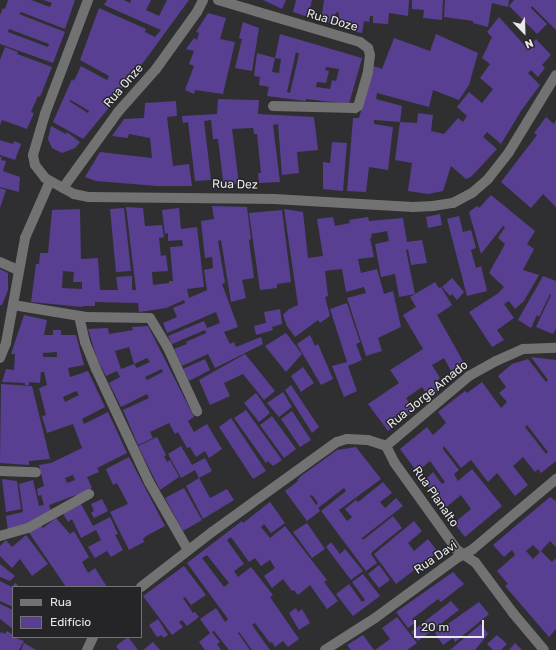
<!DOCTYPE html>
<html>
<head>
<meta charset="utf-8">
<style>
  body { margin:0 }
  #map { position:relative; width:556px; height:650px; overflow:hidden; background:#2f2f32; font-family:Rubik,sans-serif }
  div>[style] { position:absolute }
  .building>* { inset:0; background:#583f91 }
  .minor>* { height:10px; margin:-5px; padding:0 5px; transform-origin:5px; border-radius:5px; background:#717271 }
  span { translate:-50% -50%; white-space:nowrap; text-align:center; line-height:1.15; -webkit-text-stroke:3px #252528; paint-order:stroke }
  .street-label { font-size:12px; color:#e7e7e9 }
  .legend { position:absolute; left:12px; top:586px; width:130px; height:52px; box-sizing:border-box; background:#252528; border:1px solid #737375; margin:0; padding:5px 7px; list-style:none; font-size:12px; color:#e7e7e9 }
  .legend li { display:flex; align-items:center; gap:8px; height:20px }
  .legend b { width:20px; border:1px solid #737375 }
  .north { position:absolute; left:504px; top:12px; width:40px; height:40px; -webkit-text-stroke:3px #252528; paint-order:stroke; rotate:157deg; font-size:11px; font-weight:700; line-height:16px; text-align:center; color:#e7e7e9 }
  .north::after { content:''; display:block; margin:auto; width:14px; height:18px; background:#e7e7e9; clip-path:polygon(50% 0,100% 100%,50% 72%,0 100%) }
  .scale { position:absolute; left:414px; top:620px; width:70px; height:18px; box-sizing:border-box; border:2px solid #e7e7e9; border-top:0; padding-left:5px; font-size:12px; line-height:14px; white-space:nowrap; color:#e7e7e9; -webkit-text-stroke:3px #252528; paint-order:stroke }
</style>
</head>
<body>
<div id="map">
  <div class="building">
    <i style="clip-path:polygon(evenodd,8px 0,31px 0,50px 7px,52px 3px,43px 0,75px 0,65px 29px,21px 12px,19px 14px,65px 32px,53px 63px,0 44px,0 15px,3px 8px,5px 9px,8px 0,9px 29px,49px 44px,48px 47px,8px 32px,9px 29px)"></i>
    <i style="clip-path:polygon(evenodd,107px 0,124px 0,130px 3px,131px 0,151px 0,146px 10px,159px 16px,167px 0,189px 0,140px 67px,136px 65px,112px 104px,83px 139px,53px 122px,72px 79px,74px 81px,81px 66px,107px 80px,109px 76px,80px 60px,99px 8px,146px 29px,145px 32px,155px 37px,161px 30px,104px 5px,107px 0,71px 100px,89px 111px,88px 113px,69px 101px,71px 100px)"></i>
    <i style="clip-path:polygon(263px 0,286px 0,282px 9px)"></i>
    <i style="clip-path:polygon(296px 0,312px 0,308px 17px,293px 12px)"></i>
    <i style="clip-path:polygon(324px 0,409px 0,408px 16px,389px 13px,388px 24px,373px 23px,373px 16px,370px 16px,369px 22px,364px 21px,362px 33px,351px 31px,352px 27px,337px 25px,339px 13px,336px 12px,334px 24px,321px 21px)"></i>
    <i style="clip-path:polygon(412px 0,443px 0,442px 20px,423px 18px,424px 10px,412px 9px)"></i>
    <i style="clip-path:polygon(445px 0,509px 0,508px 7px,492px 3px,488px 27px,473px 23px,473px 21px,444px 17px)"></i>
    <i style="clip-path:polygon(514px 0,556px 0,556px 30px,532px 6px,531px 8px,547px 24px,537px 34px,509px 6px)"></i>
    <i style="clip-path:polygon(208px 13px,226px 18px,220px 39px,235px 42px,223px 94px,195px 90px,194px 94px,185px 90px,194px 66px,189px 64px,194px 51px,186px 49px,194px 38px,197px 40px,199px 33px,196px 32px)"></i>
    <i style="clip-path:polygon(499px 17px,528px 49px,536px 39px,551px 55px,542px 65px,545px 68px,538px 77px,531px 70px,528px 73px,540px 85px,521px 111px,501px 144px,487px 132px,483px 137px,497px 149px,471px 177px,466px 179px,451px 166px,443px 191px,428px 194px,408px 191px,412px 163px,395px 160px,400px 122px,417px 123px,418px 113px,433px 115px,431px 131px,444px 134px,458px 118px,463px 122px,467px 116px,457px 107px,469px 92px,482px 103px,493px 89px,480px 78px,490px 64px,482px 58px,492px 37px,487px 32px)"></i>
    <i style="clip-path:polygon(243px 22px,259px 28px,252px 71px,235px 68px,242px 39px,239px 38px)"></i>
    <i style="clip-path:polygon(evenodd,280px 34px,362px 58px,349px 104px,306px 99px,306px 101px,267px 96px,269px 87px,259px 85px,260px 77px,254px 76px,257px 53px,275px 58px,272px 72px,279px 73px,281px 59px,275px 58px,280px 34px,296px 52px,299px 54px,290px 93px,287px 92px,296px 52px,280px 34px,326px 67px,339px 69px,336px 81px,332px 80px,330px 89px,316px 87px,317px 82px,326px 83px,329px 71px,325px 70px,326px 67px)"></i>
    <i style="clip-path:polygon(436px 34px,478px 53px,469px 85px,459px 100px,433px 90px,429px 107px,377px 93px,376px 99px,402px 106px,400px 122px,374px 120px,374px 124px,393px 127px,388px 170px,369px 167px,366px 192px,347px 191px,353px 118px,359px 118px,373px 66px,382px 69px,394px 38px,430px 51px)"></i>
    <i style="clip-path:polygon(5px 47px,18px 52px,17px 54px,52px 67px,40px 97px,38px 96px,31px 112px,34px 113px,27px 129px,2px 120px,0 125px,0 60px)"></i>
    <i style="clip-path:polygon(218px 99px,259px 100px,258px 114px,314px 117px,318px 150px,297px 152px,299px 173px,282px 175px,278px 124px,273px 125px,280px 182px,259px 183px,258px 173px,261px 173px,257px 134px,254px 134px,253px 128px,232px 129px,239px 184px,218px 185px,218px 180px,223px 180px,218px 139px,213px 139px,211px 120px,204px 121px,211px 180px,195px 181px,188px 122px,183px 123px,182px 116px,217px 114px)"></i>
    <i style="clip-path:polygon(176px 101px,177px 116px,167px 117px,173px 166px,189px 164px,192px 186px,157px 186px,96px 181px,85px 177px,100px 152px,152px 158px,150px 138px,129px 134px,128px 138px,112px 136px,124px 119px,144px 118px,145px 103px)"></i>
    <i style="clip-path:polygon(546px 117px,554px 124px,556px 120px,556px 207px,543px 194px,531px 208px,501px 182px,537px 135px,534px 133px)"></i>
    <i style="clip-path:polygon(51px 126px,66px 134px,67px 132px,80px 142px,75px 148px,62px 153px,52px 148px,48px 139px)"></i>
    <i style="clip-path:polygon(0 140px,13px 144px,14px 141px,21px 144px,15px 160px,0 155px)"></i>
    <i style="clip-path:polygon(332px 142px,347px 143px,343px 191px,323px 189px,323px 162px,330px 163px)"></i>
    <i style="clip-path:polygon(0 157px,2px 157px,1px 160px,6px 161px,3px 171px,20px 177px,19px 192px,0 187px)"></i>
    <i style="clip-path:polygon(0 188px,6px 190px,0 208px)"></i>
    <i style="clip-path:polygon(491px 195px,535px 231px,527px 244px,534px 249px,523px 270px,539px 275px,524px 301px,515px 309px,509px 301px,504px 304px,514px 318px,497px 330px,504px 340px,492px 347px,469px 312px,497px 294px,504px 287px,489px 273px,505px 244px,498px 238px,505px 227px,503px 226px,481px 254px,469px 212px,477px 206px,479px 208px)"></i>
    <i style="clip-path:polygon(evenodd,212px 206px,247px 207px,251px 239px,249px 240px,254px 278px,242px 280px,246px 298px,231px 302px,221px 240px,218px 241px,225px 283px,222px 284px,238px 327px,224px 332px,230px 344px,234px 342px,236px 347px,261px 337px,263px 344px,215px 368px,208px 354px,182px 366px,174px 349px,187px 344px,186px 342px,206px 333px,205px 330px,172px 344px,168px 336px,204px 321px,207px 328px,220px 323px,216px 312px,167px 333px,163px 323px,177px 317px,173px 308px,185px 303px,184px 300px,166px 308px,139px 312px,138px 303px,95px 302px,95px 306px,83px 306px,83px 307px,31px 302px,36px 264px,39px 264px,40px 253px,48px 253px,52px 210px,80px 209px,81px 259px,98px 258px,100px 290px,118px 290px,116px 277px,132px 276px,132px 290px,136px 290px,126px 207px,143px 208px,145px 226px,162px 225px,164px 237px,159px 238px,161px 256px,166px 255px,168px 271px,152px 272px,153px 285px,169px 283px,169px 281px,173px 281px,170px 247px,183px 246px,182px 240px,168px 241px,168px 233px,165px 234px,162px 210px,179px 208px,181px 229px,197px 227px,204px 287px,187px 289px,189px 298px,207px 290px,204px 270px,213px 268px,212px 257px,205px 258px,201px 221px,214px 219px,212px 206px,63px 271px,74px 272px,73px 282px,82px 282px,82px 289px,62px 288px,63px 271px)"></i>
    <i style="clip-path:polygon(124px 208px,131px 271px,116px 272px,110px 209px)"></i>
    <i style="clip-path:polygon(284px 209px,303px 212px,308px 258px,323px 256px,317px 219px,333px 217px,335px 226px,350px 223px,349px 220px,368px 217px,369px 221px,403px 218px,407px 242px,422px 240px,427px 263px,411px 265px,408px 249px,406px 250px,415px 294px,399px 297px,395px 274px,381px 277px,375px 244px,389px 241px,387px 231px,371px 234px,372px 237px,370px 238px,374px 257px,358px 259px,361px 273px,377px 269px,384px 294px,393px 291px,401px 327px,378px 338px,382px 351px,366px 356px,347px 298px,366px 293px,364px 287px,346px 292px,342px 269px,325px 271px,328px 296px,325px 297px,330px 316px,320px 323px,318px 320px,295px 337px,287px 326px,283px 315px,289px 309px,298px 305px)"></i>
    <i style="clip-path:polygon(282px 210px,291px 282px,277px 284px,277px 288px,260px 290px,249px 213px)"></i>
    <i style="clip-path:polygon(440px 214px,442px 225px,428px 228px,426px 217px)"></i>
    <i style="clip-path:polygon(459px 216px,463px 232px,471px 230px,476px 248px,471px 250px,476px 268px,481px 266px,487px 291px,467px 296px,447px 219px)"></i>
    <i style="clip-path:polygon(0 269px,8px 273px,8px 290px,2px 305px,0 305px)"></i>
    <i style="clip-path:polygon(543px 276px,556px 281px,556px 329px,553px 334px,536px 327px,551px 295px,550px 294px,539px 317px,537px 315px,531px 328px,518px 320px)"></i>
    <i style="clip-path:polygon(452px 278px,464px 292px,457px 300px,452px 294px,450px 296px,442px 287px)"></i>
    <i style="clip-path:polygon(435px 282px,439px 288px,441px 287px,452px 305px,437px 315px,464px 363px,451px 371px,444px 358px,432px 365px,440px 378px,436px 383px,440px 390px,426px 401px,424px 398px,427px 395px,422px 387px,406px 398px,414px 411px,388px 431px,368px 404px,399px 383px,390px 370px,423px 349px,403px 315px,416px 307px,410px 297px)"></i>
    <i style="clip-path:polygon(347px 303px,360px 342px,356px 344px,362px 360px,348px 366px,357px 391px,344px 397px,332px 366px,347px 362px,330px 309px)"></i>
    <i style="clip-path:polygon(280px 309px,282px 324px,272px 327px,273px 330px,256px 335px,254px 326px,266px 323px,264px 312px)"></i>
    <i style="clip-path:polygon(evenodd,24px 315px,47px 320px,44px 335px,53px 335px,53px 330px,61px 330px,61px 335px,76px 335px,84px 365px,68px 368px,70px 377px,88px 371px,105px 407px,82px 419px,84px 424px,108px 412px,127px 453px,97px 468px,99px 472px,87px 477px,92px 488px,77px 497px,76px 495px,49px 505px,51px 511px,26px 526px,8px 531px,6px 516px,23px 512px,19px 484px,33px 480px,39px 506px,44px 505px,41px 495px,38px 496px,37px 489px,44px 486px,39px 465px,51px 463px,82px 448px,73px 424px,47px 433px,42px 416px,46px 415px,39px 388px,47px 385px,44px 372px,41px 372px,40px 383px,29px 382px,29px 385px,25px 385px,25px 383px,2px 382px,6px 369px,14px 370px,15px 354px,11px 354px,24px 315px,57px 352px,57px 357px,43px 357px,43px 353px,57px 352px,24px 315px,76px 391px,79px 395px,65px 402px,63px 397px,76px 391px,24px 315px,73px 475px,75px 480px,67px 483px,65px 478px,73px 475px)"></i>
    <i style="clip-path:polygon(evenodd,148px 326px,194px 417px,188px 421px,194px 432px,207px 424px,222px 449px,209px 458px,205px 451px,196px 457px,190px 447px,187px 448px,178px 432px,175px 434px,169px 423px,150px 432px,153px 438px,138px 445px,123px 410px,149px 398px,147px 394px,121px 407px,109px 383px,120px 377px,117px 371px,106px 376px,97px 359px,88px 329px,108px 328px,109px 334px,133px 330px,132px 327px,148px 326px,129px 347px,134px 364px,147px 358px,150px 362px,137px 368px,134px 364px,121px 369px,115px 351px,129px 347px,148px 326px,162px 369px,163px 372px,147px 380px,145px 377px,162px 369px)"></i>
    <i style="clip-path:polygon(286px 333px,302px 354px,286px 372px,265px 346px)"></i>
    <i style="clip-path:polygon(310px 335px,315px 346px,318px 344px,333px 379px,321px 385px,297px 344px)"></i>
    <i style="clip-path:polygon(245px 354px,275px 391px,264px 400px,243px 374px,224px 383px,230px 396px,210px 405px,199px 380px)"></i>
    <i style="clip-path:polygon(evenodd,531px 357px,556px 360px,556px 461px,541px 473px,538px 469px,535px 472px,523px 457px,513px 466px,528px 485px,515px 496px,497px 473px,488px 482px,471px 460px,461px 468px,444px 446px,443px 449px,459px 470px,454px 474px,458px 481px,472px 469px,502px 506px,465px 537px,454px 523px,471px 509px,461px 495px,444px 509px,424px 481px,433px 472px,442px 484px,445px 482px,430px 461px,417px 472px,400px 449px,427px 427px,433px 435px,446px 423px,438px 412px,465px 391px,467px 393px,482px 382px,501px 408px,507px 402px,499px 393px,506px 387px,498px 376px,512px 364px,528px 359px,546px 382px,548px 380px,531px 357px,527px 425px,548px 452px,546px 454px,525px 427px,527px 425px)"></i>
    <i style="clip-path:polygon(205px 359px,210px 370px,189px 381px,183px 369px)"></i>
    <i style="clip-path:polygon(303px 367px,314px 383px,301px 392px,291px 376px)"></i>
    <i style="clip-path:polygon(1px 384px,32px 386px,50px 459px,29px 461px,29px 465px,0 463px)"></i>
    <i style="clip-path:polygon(291px 385px,319px 427px,312px 433px,285px 390px)"></i>
    <i style="clip-path:polygon(283px 392px,292px 407px,279px 417px,267px 403px)"></i>
    <i style="clip-path:polygon(256px 393px,270px 413px,259px 422px,244px 403px)"></i>
    <i style="clip-path:polygon(246px 410px,282px 460px,273px 466px,268px 461px,266px 463px,234px 418px)"></i>
    <i style="clip-path:polygon(292px 411px,311px 440px,300px 447px,281px 419px)"></i>
    <i style="clip-path:polygon(272px 416px,296px 449px,284px 458px,260px 425px)"></i>
    <i style="clip-path:polygon(231px 418px,266px 471px,253px 479px,219px 427px)"></i>
    <i style="clip-path:polygon(157px 437px,166px 455px,164px 456px,167px 462px,170px 460px,179px 477px,160px 490px,138px 446px)"></i>
    <i style="clip-path:polygon(181px 446px,192px 465px,205px 458px,212px 471px,199px 478px,195px 470px,181px 478px,168px 454px)"></i>
    <i style="clip-path:polygon(evenodd,356px 447px,381px 479px,339px 510px,347px 521px,352px 517px,345px 509px,356px 500px,358px 502px,383px 482px,392px 493px,380px 502px,385px 508px,396px 498px,403px 506px,362px 538px,363px 540px,393px 516px,402px 528px,372px 552px,371px 554px,377px 563px,366px 571px,321px 511px,346px 491px,344px 488px,318px 508px,320px 511px,307px 521px,285px 491px,298px 481px,297px 480px,301px 476px,337px 450px,356px 447px,312px 495px,318px 503px,316px 505px,310px 496px,312px 495px)"></i>
    <i style="clip-path:polygon(129px 457px,165px 526px,146px 536px,143px 539px,144px 542px,129px 550px,110px 512px,128px 504px,117px 483px,113px 485px,106px 469px)"></i>
    <i style="clip-path:polygon(199px 478px,210px 498px,227px 489px,234px 500px,203px 519px,186px 486px)"></i>
    <i style="clip-path:polygon(2px 479px,17px 481px,21px 509px,6px 512px)"></i>
    <i style="clip-path:polygon(184px 488px,202px 520px,183px 531px,165px 498px)"></i>
    <i style="clip-path:polygon(evenodd,550px 497px,556px 501px,556px 547px,550px 541px,541px 551px,552px 562px,556px 558px,556px 629px,549px 637px,505px 586px,508px 584px,497px 571px,515px 555px,512px 550px,504px 557px,493px 545px,550px 497px,533px 545px,540px 552px,533px 559px,526px 551px,533px 545px)"></i>
    <i style="clip-path:polygon(102px 499px,108px 511px,94px 518px,91px 513px,94px 511px,91px 504px)"></i>
    <i style="clip-path:polygon(80px 502px,93px 526px,110px 517px,118px 534px,115px 535px,123px 550px,111px 557px,107px 551px,95px 558px,88px 547px,101px 540px,96px 530px,81px 538px,72px 519px,68px 522px,62px 512px)"></i>
    <i style="clip-path:polygon(evenodd,270px 502px,285px 523px,271px 533px,264px 524px,261px 527px,270px 538px,285px 526px,327px 580px,324px 582px,338px 601px,327px 609px,310px 585px,298px 595px,294px 590px,292px 591px,283px 579px,272px 588px,264px 576px,275px 568px,270px 560px,261px 566px,255px 558px,249px 562px,231px 537px,227px 540px,244px 564px,234px 571px,238px 577px,251px 567px,273px 595px,270px 597px,299px 639px,288px 647px,283px 641px,275px 647px,272px 642px,270px 643px,255px 623px,252px 625px,270px 650px,252px 650px,239px 632px,238px 633px,250px 650px,229px 650px,214px 631px,212px 632px,220px 642px,217px 644px,221px 650px,205px 650px,199px 642px,210px 633px,200px 619px,216px 608px,225px 622px,228px 619px,187px 563px,242px 521px,243px 523px,270px 502px,207px 555px,229px 583px,224px 587px,202px 558px,207px 555px)"></i>
    <i style="clip-path:polygon(56px 518px,70px 534px,74px 531px,89px 557px,82px 562px,88px 573px,95px 568px,107px 587px,66px 587px,28px 531px,40px 524px,43px 528px)"></i>
    <i style="clip-path:polygon(414px 521px,422px 531px,408px 543px,414px 551px,428px 539px,438px 552px,396px 584px,374px 554px)"></i>
    <i style="clip-path:polygon(307px 523px,325px 549px,312px 558px,293px 532px)"></i>
    <i style="clip-path:polygon(26px 535px,48px 564px,32px 576px,20px 559px,12px 568px,0 556px,0 546px,6px 540px,12px 547px)"></i>
    <i style="clip-path:polygon(331px 542px,340px 554px,345px 549px,363px 571px,351px 580px,326px 547px)"></i>
    <i style="clip-path:polygon(0 564px,15px 576px,10px 581px,0 577px)"></i>
    <i style="clip-path:polygon(379px 565px,390px 580px,379px 588px,368px 574px)"></i>
    <i style="clip-path:polygon(184px 566px,206px 595px,191px 605px,185px 597px,183px 598px,193px 613px,195px 612px,199px 617px,187px 626px,182px 620px,179px 622px,183px 627px,172px 635px,143px 596px)"></i>
    <i style="clip-path:polygon(453px 572px,464px 584px,441px 602px,438px 599px,412px 619px,415px 623px,408px 628px,396px 612px)"></i>
    <i style="clip-path:polygon(363px 574px,380px 596px,353px 616px,336px 594px,349px 584px,362px 602px,365px 600px,352px 582px)"></i>
    <i style="clip-path:polygon(0 581px,12px 587px,15px 583px,20px 587px,12px 587px,13px 607px,0 601px)"></i>
    <i style="clip-path:polygon(451px 601px,459px 610px,418px 641px,411px 632px)"></i>
    <i style="clip-path:polygon(479px 602px,489px 614px,455px 642px,453px 638px,443px 645px,435px 633px)"></i>
    <i style="clip-path:polygon(0 604px,13px 610px,13px 629px,0 619px)"></i>
    <i style="clip-path:polygon(296px 608px,298px 612px,302px 609px,310px 623px,299px 630px,289px 613px)"></i>
    <i style="clip-path:polygon(397px 617px,417px 643px,407px 650px,375px 650px,390px 639px,382px 628px)"></i>
    <i style="clip-path:polygon(158px 619px,168px 635px,163px 638px,162px 635px,157px 637px,149px 625px)"></i>
    <i style="clip-path:polygon(481px 624px,488px 634px,475px 650px,450px 650px)"></i>
    <i style="clip-path:polygon(7px 631px,13px 635px,13px 637px,24px 641px,19px 650px,0 650px,0 634px,1px 632px,5px 634px)"></i>
    <i style="clip-path:polygon(363px 635px,374px 650px,351px 650px,347px 645px)"></i>
    <i style="clip-path:polygon(497px 635px,507px 644px,501px 650px,493px 650px,487px 644px)"></i>
    <i style="clip-path:polygon(128px 637px,138px 650px,119px 650px,116px 646px)"></i>
    <i style="clip-path:polygon(153px 642px,160px 650px,143px 650px)"></i>
    <i style="clip-path:polygon(24px 643px,36px 650px,21px 650px)"></i>
    <i style="clip-path:polygon(515px 643px,522px 650px,509px 650px)"></i>
  </div>
  <div class="minor">
    <i style="left:88px;top:0;width:122px;rotate:110.7deg"></i>
    <i style="left:45px;top:114px;width:43px;rotate:106.3deg"></i>
    <i style="left:33px;top:155px;width:10px;rotate:79deg"></i>
    <i style="left:35px;top:165px;width:16px;rotate:52deg"></i>
    <i style="left:45px;top:178px;width:33px;rotate:29deg"></i>
    <i style="left:74px;top:194px;width:14px;rotate:12deg"></i>
    <i style="left:88px;top:197px;width:186px;rotate:0.6deg"></i>
    <i style="left:274px;top:199px;width:139px;rotate:3.3deg"></i>
    <i style="left:413px;top:207px;width:20px;rotate:-3deg"></i>
    <i style="left:433px;top:206px;width:20px;rotate:-9deg"></i>
    <i style="left:453px;top:203px;width:21px;rotate:-28deg"></i>
    <i style="left:472px;top:193px;width:21px;rotate:-41deg"></i>
    <i style="left:488px;top:179px;width:34px;rotate:-52deg"></i>
    <i style="left:509px;top:152px;width:90px;rotate:-58.6deg"></i>
    <i style="left:218px;top:0;width:148px;rotate:16.5deg"></i>
    <i style="left:360px;top:42px;width:10px;rotate:37deg"></i>
    <i style="left:368px;top:48px;width:7px;rotate:74deg"></i>
    <i style="left:370px;top:55px;width:17px;rotate:97deg"></i>
    <i style="left:368px;top:72px;width:35px;rotate:106deg"></i>
    <i style="left:358px;top:106px;width:4px;rotate:146deg"></i>
    <i style="left:355px;top:108px;width:82px;rotate:-178.6deg"></i>
    <i style="left:63px;top:188px;width:94px;rotate:-54.1deg"></i>
    <i style="left:118px;top:112px;width:57px;rotate:-48.5deg"></i>
    <i style="left:156px;top:69px;width:70px;rotate:-54.3deg"></i>
    <i style="left:197px;top:12px;width:13px;rotate:-63deg"></i>
    <i style="left:0;top:262px;width:20px;rotate:24deg"></i>
    <i style="left:13px;top:305px;width:74px;rotate:9.3deg"></i>
    <i style="left:86px;top:317px;width:64px;rotate:0.9deg"></i>
    <i style="left:150px;top:318px;width:33px;rotate:59deg"></i>
    <i style="left:167px;top:346px;width:72px;rotate:65.2deg"></i>
    <i style="left:79px;top:316px;width:27px;rotate:77deg"></i>
    <i style="left:85px;top:342px;width:29px;rotate:68deg"></i>
    <i style="left:96px;top:369px;width:125px;rotate:64.9deg"></i>
    <i style="left:149px;top:482px;width:78px;rotate:60.2deg"></i>
    <i style="left:0;top:358px;width:16px;rotate:-68deg"></i>
    <i style="left:6px;top:343px;width:107px;rotate:-79.7deg"></i>
    <i style="left:25px;top:238px;width:62px;rotate:-66.3deg"></i>
    <i style="left:386px;top:446px;width:18px;rotate:63deg"></i>
    <i style="left:394px;top:462px;width:108px;rotate:54.4deg"></i>
    <i style="left:457px;top:550px;width:22px;rotate:34deg"></i>
    <i style="left:475px;top:562px;width:64px;rotate:53.3deg"></i>
    <i style="left:513px;top:613px;width:48px;rotate:50deg"></i>
    <i style="left:386px;top:446px;width:109px;rotate:-40.1deg"></i>
    <i style="left:469px;top:376px;width:31px;rotate:-29deg"></i>
    <i style="left:496px;top:361px;width:30px;rotate:-24deg"></i>
    <i style="left:523px;top:349px;width:33px;rotate:-2deg"></i>
    <i style="left:0;top:471px;width:36px;rotate:2deg"></i>
    <i style="left:0;top:536px;width:29px;rotate:-16deg"></i>
    <i style="left:28px;top:528px;width:70px;rotate:-29.1deg"></i>
    <i style="left:141px;top:587px;width:90px;rotate:-37.8deg"></i>
    <i style="left:212px;top:532px;width:154px;rotate:-35.8deg"></i>
    <i style="left:337px;top:442px;width:10px;rotate:-17deg"></i>
    <i style="left:347px;top:439px;width:21px;rotate:3deg"></i>
    <i style="left:368px;top:440px;width:19px;rotate:18deg"></i>
    <i style="left:87px;top:650px;width:14px;rotate:-65deg"></i>
    <i style="left:325px;top:650px;width:59px;rotate:-32.6deg"></i>
    <i style="left:375px;top:618px;width:102px;rotate:-36.2deg"></i>
    <i style="left:457px;top:558px;width:18px;rotate:-29deg"></i>
    <i style="left:473px;top:549px;width:109px;rotate:-40.1deg"></i>
  </div>
  <div class="street-label">
    <span style="left:332px;top:21px;rotate:16deg">Rua Doze</span>
    <span style="left:124px;top:86px;rotate:-49deg">Rua Onze</span>
    <span style="left:235px;top:185px;rotate:1deg">Rua Dez</span>
    <span style="left:428px;top:395px;rotate:-39deg">Rua Jorge Amado</span>
    <span style="left:435px;top:497px;rotate:55deg">Rua Planalto</span>
    <span style="left:436px;top:558px;rotate:-34deg">Rua Davi</span>
  </div>
  <ul class="legend">
  <li><b style="height:5px;background:#717271"></b>Rua</li>
  <li><b style="height:11px;background:#583f91"></b>Edifício</li>
  </ul>
  <div class="north">N</div>
  <div class="scale">20 m</div>
</div>
</body>
</html>
